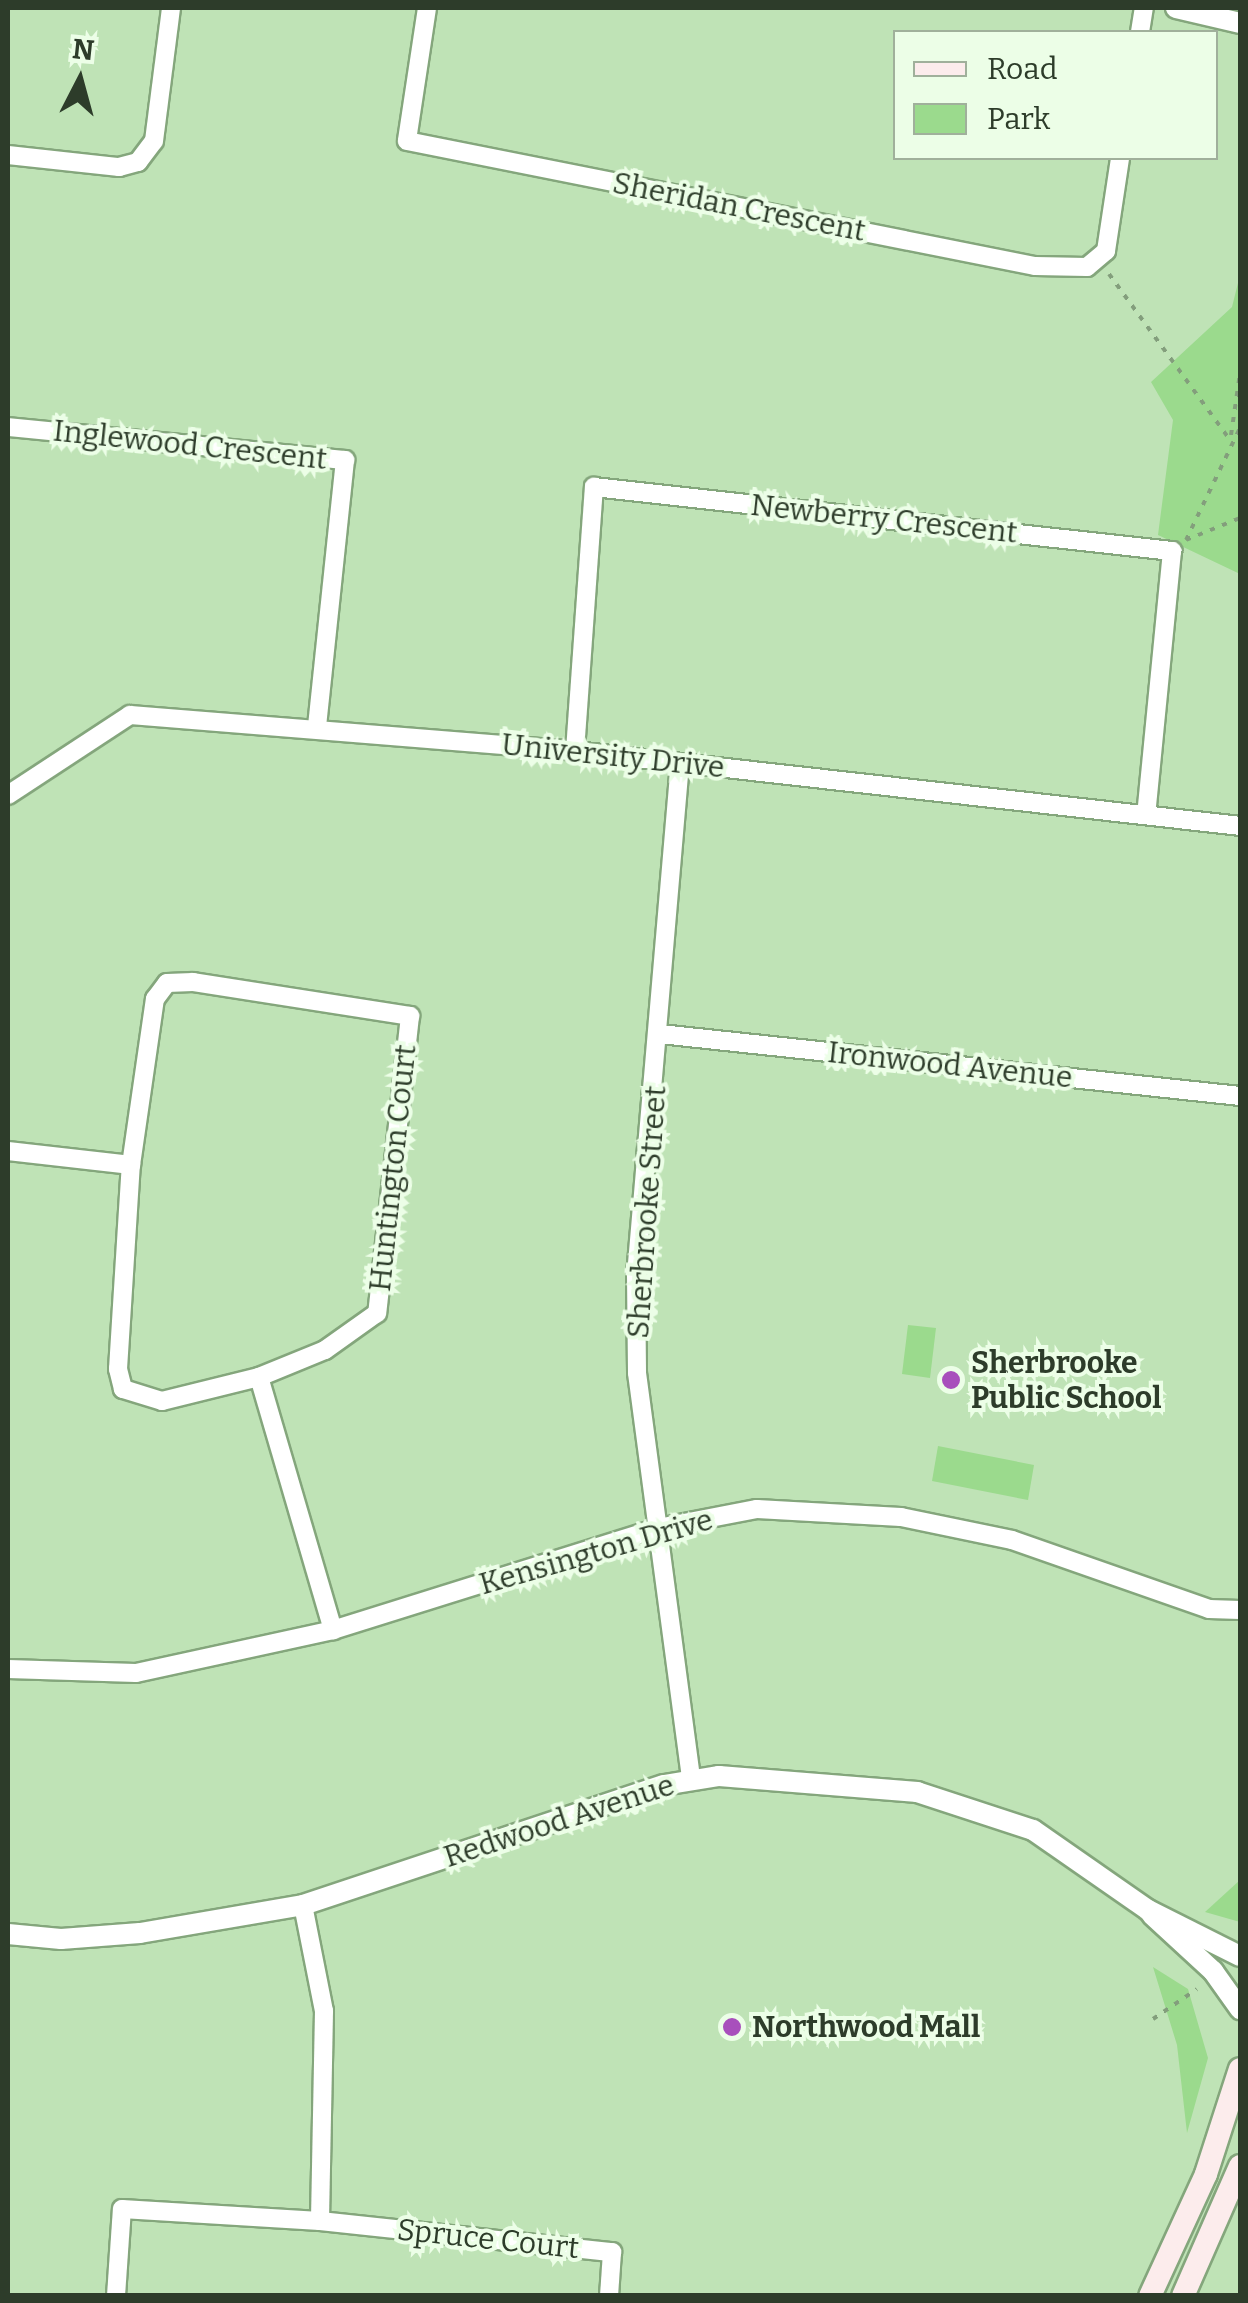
<!DOCTYPE html>
<html>
<head>
<meta charset="utf-8">
<style>
  body { margin:0 }
  #map { position:relative; width:1248px; height:2303px; overflow:hidden; background:#bfe3b6; font-family:Bitter,serif }
  div>[style] { position:absolute }
  .green>* { inset:0; background:#9bda8d }
  .path>* { height:4px; margin-top:-2px; transform-origin:0; background:repeating-linear-gradient(90deg,#839e7c 0 5px,transparent 0 13px) }
  .roads { filter:drop-shadow(2px 0 #84a67c) drop-shadow(-2px 0 #84a67c) drop-shadow(0 2px #84a67c) drop-shadow(0 -2px #84a67c) }
  .minor>* { height:18px; margin:-9px; padding:0 9px; transform-origin:9px; border-radius:9px; background:#fff }
  .tertiary>* { height:20px; margin:-10px; padding:0 10px; transform-origin:10px; border-radius:10px; background:#fff }
  .secondary>* { height:22px; margin:-11px; padding:0 11px; transform-origin:11px; border-radius:11px; background:#fcecec }
  .dots>* { width:28px; height:28px; translate:-50% -50%; box-sizing:border-box; border:5px solid #ecfee7; border-radius:50% }
  span { translate:-50% -50%; white-space:nowrap; text-align:center; line-height:1.15; -webkit-text-stroke:8px #ecfee7; paint-order:stroke }
  .street-label { font-size:30px; color:#2d3c2a }
  .poi-label { font-size:30px; color:#2d3c2a; font-weight:700 }
  .left { translate:0 -50%; text-align:left }
  .frame { position:absolute; inset:0; border:10px solid #2d3c2a; pointer-events:none }
  .legend { position:absolute; left:893px; top:30px; width:325px; height:130px; box-sizing:border-box; background:#ecfee7; border:2px solid #a0b09b; margin:0; padding:12px 18px; list-style:none; font-size:30px; color:#2d3c2a }
  .legend li { display:flex; align-items:center; gap:20px; height:50px }
  .legend b { width:50px; border:2px solid #a0b09b }
  .north { position:absolute; left:30px; top:30px; width:100px; height:100px; -webkit-text-stroke:8px #ecfee7; paint-order:stroke; rotate:6deg; font-size:28px; font-weight:700; line-height:40px; text-align:center; color:#2d3c2a }
  .north::after { content:''; display:block; margin:auto; width:35px; height:45px; background:#2d3c2a; clip-path:polygon(50% 0,100% 100%,50% 72%,0 100%) }
</style>
</head>
<body>
<div id="map">
  <div class="green">
    <i style="clip-path:polygon(1240px 275px,1240px 574px,1158px 535px,1173px 420px,1151px 382px,1232px 307px)"></i>
    <i style="clip-path:polygon(908px 1325px,936px 1328px,930px 1378px,902px 1374px)"></i>
    <i style="clip-path:polygon(938px 1446px,1034px 1465px,1028px 1500px,932px 1481px)"></i>
    <i style="clip-path:polygon(1240px 1880px,1240px 1922px,1205px 1912px)"></i>
    <i style="clip-path:polygon(1153px 1967px,1188px 1989px,1208px 2058px,1187px 2133px,1177px 2045px)"></i>
  </div>
  <div class="path">
    <i style="left:1109px;top:274px;width:205px;rotate:53.9deg"></i>
    <i style="left:1231px;top:435px;width:63px;rotate:-81.7deg"></i>
    <i style="left:1186px;top:540px;width:124px;rotate:-64.3deg"></i>
    <i style="left:1186px;top:540px;width:58px;rotate:-22.2deg"></i>
    <i style="left:1153px;top:2019px;width:53px;rotate:-34.3deg"></i>
  </div>
  <div class="roads">
    <div class="minor">
      <i style="left:427px;top:8px;width:134px;rotate:98.6deg"></i>
      <i style="left:407px;top:141px;width:640px;rotate:11.26deg"></i>
      <i style="left:1035px;top:266px;width:52px;rotate:1.1deg"></i>
      <i style="left:1087px;top:267px;width:25px;rotate:-40deg"></i>
      <i style="left:1106px;top:251px;width:94px;rotate:-81.4deg"></i>
      <i style="left:1140px;top:32px;width:24px;rotate:-81deg"></i>
      <i style="left:8px;top:155px;width:112px;rotate:6.2deg"></i>
      <i style="left:119px;top:167px;width:20px;rotate:-15deg"></i>
      <i style="left:138px;top:162px;width:26px;rotate:-53deg"></i>
      <i style="left:154px;top:141px;width:134px;rotate:-82.7deg"></i>
      <i style="left:8px;top:427px;width:339px;rotate:5.6deg"></i>
      <i style="left:345px;top:460px;width:267px;rotate:96deg"></i>
      <i style="left:575px;top:751px;width:265px;rotate:-85.9deg"></i>
      <i style="left:594px;top:487px;width:582px;rotate:6.32deg"></i>
      <i style="left:1172px;top:551px;width:265px;rotate:95.6deg"></i>
      <i style="left:680px;top:763px;width:514px;rotate:94.91deg"></i>
      <i style="left:636px;top:1275px;width:98px;rotate:89.4deg"></i>
      <i style="left:637px;top:1373px;width:409px;rotate:82.4deg"></i>
      <i style="left:8px;top:795px;width:146px;rotate:-33.3deg"></i>
      <i style="left:130px;top:715px;width:446px;rotate:4.6deg"></i>
      <i style="left:575px;top:751px;width:669px;rotate:6.43deg"></i>
      <i style="left:193px;top:982px;width:220px;rotate:8.9deg"></i>
      <i style="left:410px;top:1016px;width:299px;rotate:96.3deg"></i>
      <i style="left:377px;top:1313px;width:64px;rotate:144.6deg"></i>
      <i style="left:325px;top:1350px;width:71px;rotate:157.8deg"></i>
      <i style="left:259px;top:1377px;width:100px;rotate:166.1deg"></i>
      <i style="left:162px;top:1401px;width:41px;rotate:-162.9deg"></i>
      <i style="left:123px;top:1389px;width:21px;rotate:-104deg"></i>
      <i style="left:118px;top:1369px;width:204px;rotate:-86.4deg"></i>
      <i style="left:131px;top:1165px;width:168px;rotate:-81.8deg"></i>
      <i style="left:155px;top:999px;width:20px;rotate:-53deg"></i>
      <i style="left:167px;top:983px;width:26px;rotate:-2deg"></i>
      <i style="left:660px;top:1034px;width:583px;rotate:6.1deg"></i>
      <i style="left:8px;top:1151px;width:124px;rotate:6.5deg"></i>
      <i style="left:259px;top:1377px;width:264px;rotate:73.7deg"></i>
      <i style="left:8px;top:1669px;width:128px;rotate:1.8deg"></i>
      <i style="left:136px;top:1673px;width:202px;rotate:-12.3deg"></i>
      <i style="left:333px;top:1630px;width:341px;rotate:-17.4deg"></i>
      <i style="left:658px;top:1528px;width:101px;rotate:-10.9deg"></i>
      <i style="left:757px;top:1509px;width:144px;rotate:3.2deg"></i>
      <i style="left:901px;top:1517px;width:113px;rotate:11.7deg"></i>
      <i style="left:1012px;top:1540px;width:209px;rotate:19.3deg"></i>
      <i style="left:1209px;top:1609px;width:31px;rotate:2deg"></i>
      <i style="left:303px;top:1905px;width:108px;rotate:78.8deg"></i>
      <i style="left:324px;top:2011px;width:210px;rotate:91.1deg"></i>
      <i style="left:116px;top:2296px;width:87px;rotate:-86.1deg"></i>
      <i style="left:122px;top:2209px;width:198px;rotate:3.5deg"></i>
      <i style="left:320px;top:2221px;width:294px;rotate:6.1deg"></i>
      <i style="left:612px;top:2252px;width:44px;rotate:93.9deg"></i>
    </div>
    <div class="tertiary">
      <i style="left:1176px;top:8px;width:66px;rotate:13.2deg"></i>
      <i style="left:1152px;top:1915px;width:83px;rotate:42.6deg"></i>
      <i style="left:1213px;top:1971px;width:47px;rotate:54.6deg"></i>
      <i style="left:8px;top:1934px;width:53px;rotate:5.4deg"></i>
      <i style="left:61px;top:1939px;width:79px;rotate:-4.3deg"></i>
      <i style="left:140px;top:1933px;width:165px;rotate:-9.7deg"></i>
      <i style="left:303px;top:1905px;width:380px;rotate:-18.4deg"></i>
      <i style="left:664px;top:1785px;width:56px;rotate:-9.3deg"></i>
      <i style="left:719px;top:1776px;width:199px;rotate:4.6deg"></i>
      <i style="left:917px;top:1792px;width:122px;rotate:18.1deg"></i>
      <i style="left:1033px;top:1830px;width:140px;rotate:34.8deg"></i>
      <i style="left:1148px;top:1910px;width:103px;rotate:26.6deg"></i>
    </div>
    <div class="secondary">
      <i style="left:1150px;top:2296px;width:134px;rotate:-65.3deg"></i>
      <i style="left:1206px;top:2174px;width:110px;rotate:-72.1deg"></i>
      <i style="left:1183px;top:2296px;width:142px;rotate:-66.3deg"></i>
    </div>
  </div>
  <div class="dots">
    <i style="left:951px;top:1380px;background:#a84fbc"></i>
    <i style="left:732px;top:2027px;background:#a84fbc"></i>
  </div>
  <div class="street-label">
    <span style="left:739px;top:207px;rotate:11deg">Sheridan Crescent</span>
    <span style="left:190px;top:445px;rotate:6deg">Inglewood Crescent</span>
    <span style="left:884px;top:519px;rotate:6deg">Newberry Crescent</span>
    <span style="left:613px;top:756px;rotate:6deg">University Drive</span>
    <span style="left:950px;top:1065px;rotate:6deg">Ironwood Avenue</span>
    <span style="left:393px;top:1168px;rotate:-84deg">Huntington Court</span>
    <span style="left:647px;top:1212px;rotate:-86deg">Sherbrooke Street</span>
    <span style="left:596px;top:1552px;rotate:-16deg">Kensington Drive</span>
    <span style="left:559px;top:1821px;rotate:-18deg">Redwood Avenue</span>
    <span style="left:488px;top:2239px;rotate:6deg">Spruce Court</span>
  </div>
  <div class="poi-label">
    <span class="left" style="left:971px;top:1380px">Sherbrooke<br>Public School</span>
    <span class="left" style="left:752px;top:2027px">Northwood Mall</span>
  </div>
  <div class="frame"></div>
  <ul class="legend">
  <li><b style="height:12px;background:#fcecec"></b>Road</li>
  <li><b style="height:28px;background:#9bda8d"></b>Park</li>
  </ul>
  <div class="north">N</div>
</div>
</body>
</html>
